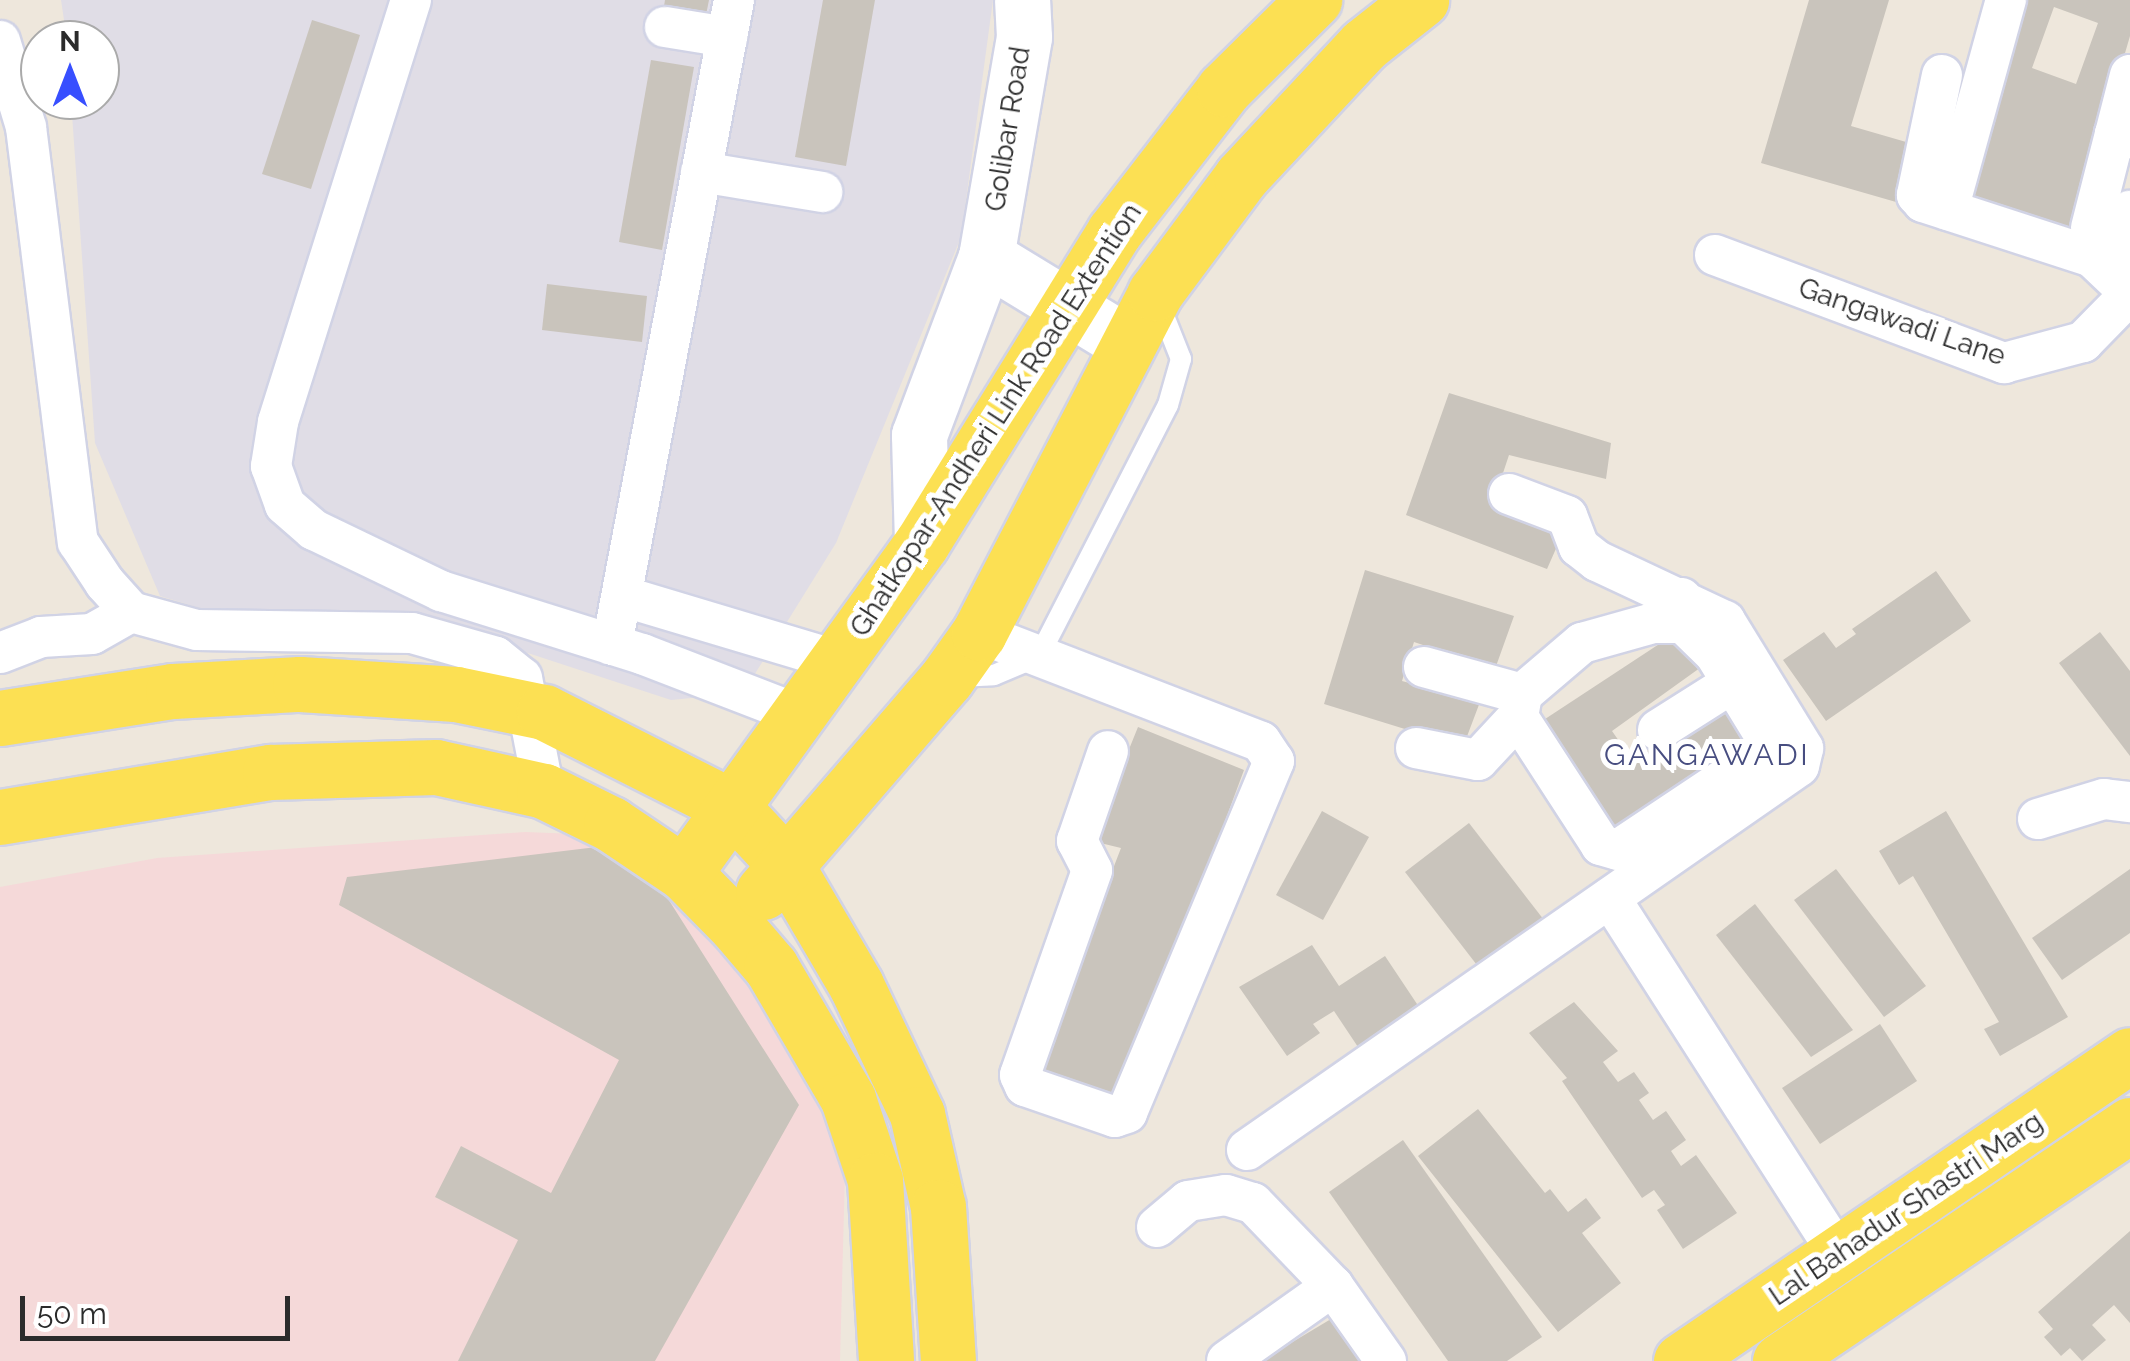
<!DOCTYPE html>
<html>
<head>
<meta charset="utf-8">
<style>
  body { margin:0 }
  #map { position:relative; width:2130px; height:1361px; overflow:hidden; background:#eee7dc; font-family:Raleway,sans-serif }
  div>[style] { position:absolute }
  .industrial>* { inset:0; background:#e0dde6 }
  .medical>* { inset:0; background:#f5d9d9 }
  .building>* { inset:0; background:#c9c4bc }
  .roads { filter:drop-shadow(2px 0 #d1d3e5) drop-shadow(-2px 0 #d1d3e5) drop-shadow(0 2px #d1d3e5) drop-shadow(0 -2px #d1d3e5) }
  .lane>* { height:20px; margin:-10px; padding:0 10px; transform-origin:10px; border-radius:10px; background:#fff }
  .street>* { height:40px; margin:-20px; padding:0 20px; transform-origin:20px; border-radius:20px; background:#fff }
  .secondary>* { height:55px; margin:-27.5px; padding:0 27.5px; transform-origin:27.5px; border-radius:27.5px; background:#fff }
  .primary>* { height:55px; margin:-27.5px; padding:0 27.5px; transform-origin:27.5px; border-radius:27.5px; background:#fce053 }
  span { translate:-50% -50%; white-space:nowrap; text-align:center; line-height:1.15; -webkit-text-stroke:10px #fff; paint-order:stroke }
  .street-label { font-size:28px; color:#2b2b2b }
  .neighbourhood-label { font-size:30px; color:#474d80; letter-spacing:2.5px }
  .north { position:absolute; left:20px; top:20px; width:100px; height:100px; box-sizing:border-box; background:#fff; border:2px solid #aaa; border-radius:50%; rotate:0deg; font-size:28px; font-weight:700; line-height:40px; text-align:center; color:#2b2b2b }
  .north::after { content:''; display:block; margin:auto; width:35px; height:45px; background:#384fff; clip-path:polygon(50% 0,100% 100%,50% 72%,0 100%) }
  .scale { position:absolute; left:20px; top:1296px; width:270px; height:45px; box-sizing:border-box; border:5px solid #2b2b2b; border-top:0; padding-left:12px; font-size:30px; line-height:35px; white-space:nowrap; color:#2b2b2b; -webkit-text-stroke:8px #fff; paint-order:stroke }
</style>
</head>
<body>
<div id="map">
  <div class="industrial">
    <i style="clip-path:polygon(61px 0,993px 0,961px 237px,836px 543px,743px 693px,671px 700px,439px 624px,217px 613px,160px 596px,95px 443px,71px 100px,100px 100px,100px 40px,67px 40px)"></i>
  </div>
  <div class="medical">
    <i style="clip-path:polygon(525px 832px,601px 835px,678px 886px,816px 1081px,845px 1172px,840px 1361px,0 1361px,0 887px,157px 858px)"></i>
  </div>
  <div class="building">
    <i style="clip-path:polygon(665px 0,709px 0,705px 20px,663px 12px)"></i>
    <i style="clip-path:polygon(823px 0,875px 0,846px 166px,795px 157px)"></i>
    <i style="clip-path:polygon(1809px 0,1889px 0,1851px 126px,1913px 144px,1896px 202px,1761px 163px)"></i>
    <i style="clip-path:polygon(evenodd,2023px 0,2130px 0,2130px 36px,2071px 238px,1963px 207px,2023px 0,2054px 7px,2098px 23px,2076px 84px,2032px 68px,2054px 7px)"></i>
    <i style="clip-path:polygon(312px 20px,360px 35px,311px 189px,262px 174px)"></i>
    <i style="clip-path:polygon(651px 60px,694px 67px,662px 250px,619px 242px)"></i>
    <i style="clip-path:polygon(547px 284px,647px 296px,642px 342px,542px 330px)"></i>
    <i style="clip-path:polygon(1449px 393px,1611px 443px,1606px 479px,1509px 455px,1493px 503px,1566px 526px,1547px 569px,1406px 515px)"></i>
    <i style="clip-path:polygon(1365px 570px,1514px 616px,1495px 669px,1414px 642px,1402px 681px,1480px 702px,1463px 747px,1324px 704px)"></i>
    <i style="clip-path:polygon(1936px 571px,1971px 621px,1826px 721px,1783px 660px,1824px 632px,1836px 648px,1856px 634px,1852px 629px)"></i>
    <i style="clip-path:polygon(1679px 631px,1704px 665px,1612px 731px,1633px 761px,1726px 695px,1757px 738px,1621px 835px,1539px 723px)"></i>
    <i style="clip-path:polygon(2100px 632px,2130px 671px,2130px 756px,2059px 663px)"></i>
    <i style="clip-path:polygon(1138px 727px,1244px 770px,1117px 1112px,1032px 1079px,1121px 848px,1092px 841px)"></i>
    <i style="clip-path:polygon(1322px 811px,1369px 837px,1323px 920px,1276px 895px)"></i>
    <i style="clip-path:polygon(1946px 811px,2068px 1017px,2000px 1056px,1984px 1029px,1999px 1022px,1913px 876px,1899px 885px,1879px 851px)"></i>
    <i style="clip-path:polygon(1469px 823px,1544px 920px,1480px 969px,1405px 872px)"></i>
    <i style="clip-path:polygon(605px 846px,644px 861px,799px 1105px,655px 1361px,458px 1361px,518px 1240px,435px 1197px,461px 1146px,551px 1193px,619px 1060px,339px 905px,347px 877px)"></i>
    <i style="clip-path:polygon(1836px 869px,1926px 986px,1884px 1017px,1794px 900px)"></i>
    <i style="clip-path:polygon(2130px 869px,2130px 933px,2062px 980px,2032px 938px)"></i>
    <i style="clip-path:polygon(1755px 904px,1853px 1030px,1811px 1057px,1716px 935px)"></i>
    <i style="clip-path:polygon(1312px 945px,1339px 986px,1385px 956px,1421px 1010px,1360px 1050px,1334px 1011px,1313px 1024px,1320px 1033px,1287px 1056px,1239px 987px)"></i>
    <i style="clip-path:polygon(1574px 1002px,1618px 1051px,1603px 1062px,1618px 1082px,1634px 1072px,1649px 1093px,1639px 1100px,1653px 1120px,1666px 1111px,1686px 1140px,1671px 1151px,1681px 1166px,1696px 1155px,1737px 1213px,1683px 1249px,1657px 1210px,1665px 1205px,1654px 1190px,1642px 1198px,1562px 1081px,1567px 1078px,1529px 1033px)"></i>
    <i style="clip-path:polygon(1880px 1024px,1917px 1081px,1820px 1144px,1782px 1088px)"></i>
    <i style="clip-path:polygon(1478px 1109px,1545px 1193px,1550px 1189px,1568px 1212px,1586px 1198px,1601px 1218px,1582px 1233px,1621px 1283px,1558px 1332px,1418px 1156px)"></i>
    <i style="clip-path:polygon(1403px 1140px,1542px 1337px,1507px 1361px,1448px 1361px,1329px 1192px)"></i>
    <i style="clip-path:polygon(2130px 1231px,2130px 1323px,2114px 1305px,2092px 1325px,2106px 1340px,2082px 1361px,2070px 1348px,2061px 1356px,2044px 1337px,2053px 1329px,2038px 1312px)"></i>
    <i style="clip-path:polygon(1341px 1313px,1371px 1361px,1261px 1361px)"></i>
  </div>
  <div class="roads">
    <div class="lane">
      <i style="left:959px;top:677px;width:35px;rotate:-3deg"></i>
      <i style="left:994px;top:675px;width:49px;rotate:-22.9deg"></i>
      <i style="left:1039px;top:656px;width:282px;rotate:-62.8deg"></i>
      <i style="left:1168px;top:405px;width:48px;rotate:-74.2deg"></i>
      <i style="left:1181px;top:359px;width:57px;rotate:-111.6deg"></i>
    </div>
    <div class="street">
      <i style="left:411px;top:0;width:442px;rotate:107.5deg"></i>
      <i style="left:278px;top:422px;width:45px;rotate:99deg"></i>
      <i style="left:271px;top:466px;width:41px;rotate:70.3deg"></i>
      <i style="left:285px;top:505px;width:38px;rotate:41deg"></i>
      <i style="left:314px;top:530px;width:141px;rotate:25.7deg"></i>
      <i style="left:441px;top:591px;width:211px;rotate:17.4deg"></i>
      <i style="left:642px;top:654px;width:169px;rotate:21.1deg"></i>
      <i style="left:665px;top:27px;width:63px;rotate:9.2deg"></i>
      <i style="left:0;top:41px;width:90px;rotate:73.2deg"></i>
      <i style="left:26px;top:127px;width:418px;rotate:82.9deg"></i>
      <i style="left:78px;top:542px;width:49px;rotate:56.6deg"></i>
      <i style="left:105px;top:583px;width:39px;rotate:48deg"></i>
      <i style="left:131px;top:612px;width:68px;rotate:15.3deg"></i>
      <i style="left:197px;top:630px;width:215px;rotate:0.8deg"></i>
      <i style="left:412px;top:633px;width:87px;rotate:15.9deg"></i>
      <i style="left:496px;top:657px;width:33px;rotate:39deg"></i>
      <i style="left:522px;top:678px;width:115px;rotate:79deg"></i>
      <i style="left:1942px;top:75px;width:123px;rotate:101.8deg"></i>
      <i style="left:1917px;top:195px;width:9px;rotate:49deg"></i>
      <i style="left:1923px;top:202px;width:178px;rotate:18deg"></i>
      <i style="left:2092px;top:257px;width:52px;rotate:43.5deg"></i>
      <i style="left:2115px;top:134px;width:61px;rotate:-75.7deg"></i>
      <i style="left:701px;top:172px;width:123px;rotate:9.4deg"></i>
      <i style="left:1948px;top:210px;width:218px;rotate:-74.6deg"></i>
      <i style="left:2091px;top:228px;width:97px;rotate:-75.7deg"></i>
      <i style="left:2115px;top:134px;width:16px;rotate:15deg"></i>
      <i style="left:1715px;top:255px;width:309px;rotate:20.5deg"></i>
      <i style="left:2004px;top:363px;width:82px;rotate:-14.9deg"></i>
      <i style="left:2083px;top:342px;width:67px;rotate:-45.6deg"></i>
      <i style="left:2115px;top:276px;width:67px;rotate:-77deg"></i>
      <i style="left:622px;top:596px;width:226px;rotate:16.7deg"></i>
      <i style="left:1653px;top:623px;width:30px"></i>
      <i style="left:1683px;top:623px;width:45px;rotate:44.1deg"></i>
      <i style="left:1715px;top:654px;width:96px;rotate:58.6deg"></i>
      <i style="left:1765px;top:736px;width:18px;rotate:99deg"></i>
      <i style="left:1762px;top:754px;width:173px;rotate:146.3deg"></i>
      <i style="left:1618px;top:850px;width:18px;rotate:-164deg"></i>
      <i style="left:1601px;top:845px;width:153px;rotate:-123deg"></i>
      <i style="left:1518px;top:717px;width:23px;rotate:-80deg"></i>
      <i style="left:1522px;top:694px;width:79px;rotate:-40.4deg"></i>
      <i style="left:1582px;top:643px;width:74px;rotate:-15.7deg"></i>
      <i style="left:1653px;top:623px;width:38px;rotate:-41deg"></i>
      <i style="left:979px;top:633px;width:302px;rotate:21.1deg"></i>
      <i style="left:1261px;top:742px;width:23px;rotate:56deg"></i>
      <i style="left:1274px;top:761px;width:381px;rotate:112.7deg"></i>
      <i style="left:1127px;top:1113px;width:13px;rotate:162deg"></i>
      <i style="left:1115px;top:1117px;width:95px;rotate:-161deg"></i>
      <i style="left:1025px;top:1086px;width:12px;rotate:-114deg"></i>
      <i style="left:1020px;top:1075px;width:217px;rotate:-70.6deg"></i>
      <i style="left:1092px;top:870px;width:33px;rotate:-117deg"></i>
      <i style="left:1077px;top:841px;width:95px;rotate:-71deg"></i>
      <i style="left:612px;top:645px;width:656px;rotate:-79.29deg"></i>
      <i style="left:0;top:653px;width:44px;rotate:-21.3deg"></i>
      <i style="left:41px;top:637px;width:51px;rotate:-3.4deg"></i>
      <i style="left:92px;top:634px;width:45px;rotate:-29.4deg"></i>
      <i style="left:1424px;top:667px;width:102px;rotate:15.4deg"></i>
      <i style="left:1658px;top:730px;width:88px;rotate:-32.4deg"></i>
      <i style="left:1416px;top:748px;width:63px;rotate:11deg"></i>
      <i style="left:1478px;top:760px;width:59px;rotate:-47.1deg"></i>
      <i style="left:2038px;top:819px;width:69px;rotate:-16.9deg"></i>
      <i style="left:2104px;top:799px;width:26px;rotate:7deg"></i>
      <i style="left:1610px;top:898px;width:424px;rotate:57.3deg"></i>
      <i style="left:1247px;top:1150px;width:672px;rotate:-34.82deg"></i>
      <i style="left:1799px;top:766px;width:18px;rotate:-77deg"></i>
      <i style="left:1803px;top:748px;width:149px;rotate:-121.6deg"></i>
      <i style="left:1725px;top:621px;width:141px;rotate:-154.9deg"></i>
      <i style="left:1597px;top:561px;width:23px;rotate:-142deg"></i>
      <i style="left:1579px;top:547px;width:33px;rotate:-111deg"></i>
      <i style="left:1567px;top:516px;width:62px;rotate:-159.2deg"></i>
      <i style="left:1157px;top:1227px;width:40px;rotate:-40deg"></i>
      <i style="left:1188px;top:1201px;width:38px;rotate:-9deg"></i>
      <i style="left:1226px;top:1195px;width:28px;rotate:17deg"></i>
      <i style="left:1253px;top:1203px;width:115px;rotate:46.1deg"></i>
      <i style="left:1227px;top:1361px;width:130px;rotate:-35.3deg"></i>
      <i style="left:1333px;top:1286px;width:92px;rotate:54.8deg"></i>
    </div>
    <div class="secondary">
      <i style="left:986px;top:257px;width:165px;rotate:31.4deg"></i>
      <i style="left:922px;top:543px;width:108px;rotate:-91.6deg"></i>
      <i style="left:919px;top:435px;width:190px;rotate:-69.4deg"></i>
      <i style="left:986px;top:257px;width:223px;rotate:-80.2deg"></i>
      <i style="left:1024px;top:37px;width:37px;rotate:-93deg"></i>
    </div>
    <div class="primary">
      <i style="left:0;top:718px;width:175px;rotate:-8.9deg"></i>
      <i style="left:173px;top:691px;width:127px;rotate:-3.2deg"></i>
      <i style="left:300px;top:684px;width:156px;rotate:3.7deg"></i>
      <i style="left:456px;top:694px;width:90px;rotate:11.6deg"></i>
      <i style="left:544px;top:712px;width:211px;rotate:26.8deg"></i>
      <i style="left:732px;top:807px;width:78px;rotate:47.1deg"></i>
      <i style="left:785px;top:864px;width:140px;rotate:59.6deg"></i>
      <i style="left:856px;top:985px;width:143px;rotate:64.7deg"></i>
      <i style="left:917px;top:1114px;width:95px;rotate:77.3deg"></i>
      <i style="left:938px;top:1207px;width:154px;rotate:86.3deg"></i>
      <i style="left:0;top:817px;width:274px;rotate:-9.5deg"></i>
      <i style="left:270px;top:772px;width:166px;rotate:-1.7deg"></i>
      <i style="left:436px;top:767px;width:111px;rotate:12.5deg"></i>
      <i style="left:544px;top:791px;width:75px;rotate:26.2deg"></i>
      <i style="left:611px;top:824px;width:88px;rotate:33.9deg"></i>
      <i style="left:684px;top:873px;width:74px;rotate:45.5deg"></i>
      <i style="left:736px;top:926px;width:54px;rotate:49.5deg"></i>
      <i style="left:771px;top:967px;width:153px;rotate:59.7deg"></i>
      <i style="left:848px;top:1099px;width:85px;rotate:71.6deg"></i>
      <i style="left:875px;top:1180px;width:181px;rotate:86.5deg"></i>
      <i style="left:684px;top:873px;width:407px;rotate:-54.2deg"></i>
      <i style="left:922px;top:543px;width:365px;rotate:-58.3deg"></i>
      <i style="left:1114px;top:232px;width:180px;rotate:-52.4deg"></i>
      <i style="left:1224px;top:89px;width:127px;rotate:-44.7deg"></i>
      <i style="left:763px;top:892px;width:282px;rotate:-49.3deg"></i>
      <i style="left:947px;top:678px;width:55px;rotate:-54.6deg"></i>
      <i style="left:979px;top:633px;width:383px;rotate:-62.6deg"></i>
      <i style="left:1155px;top:293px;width:144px;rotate:-53.4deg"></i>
      <i style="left:1241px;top:177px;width:180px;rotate:-47deg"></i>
      <i style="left:1364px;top:45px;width:73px;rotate:-38.3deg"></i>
      <i style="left:1681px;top:1361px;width:543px;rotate:-34.27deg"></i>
      <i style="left:1780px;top:1361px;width:422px;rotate:-34deg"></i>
    </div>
  </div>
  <div class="street-label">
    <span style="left:1008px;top:129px;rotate:-81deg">Golibar Road</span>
    <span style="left:1902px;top:322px;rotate:19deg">Gangawadi Lane</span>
    <span style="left:996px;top:420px;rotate:-57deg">Ghatkopar-Andheri Link Road Extention</span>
    <span style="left:1906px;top:1209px;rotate:-34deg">Lal Bahadur Shastri Marg</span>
  </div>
  <div class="neighbourhood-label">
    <span style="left:1707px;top:755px">GANGAWADI</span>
  </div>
  <div class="north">N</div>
  <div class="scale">50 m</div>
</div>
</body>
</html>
